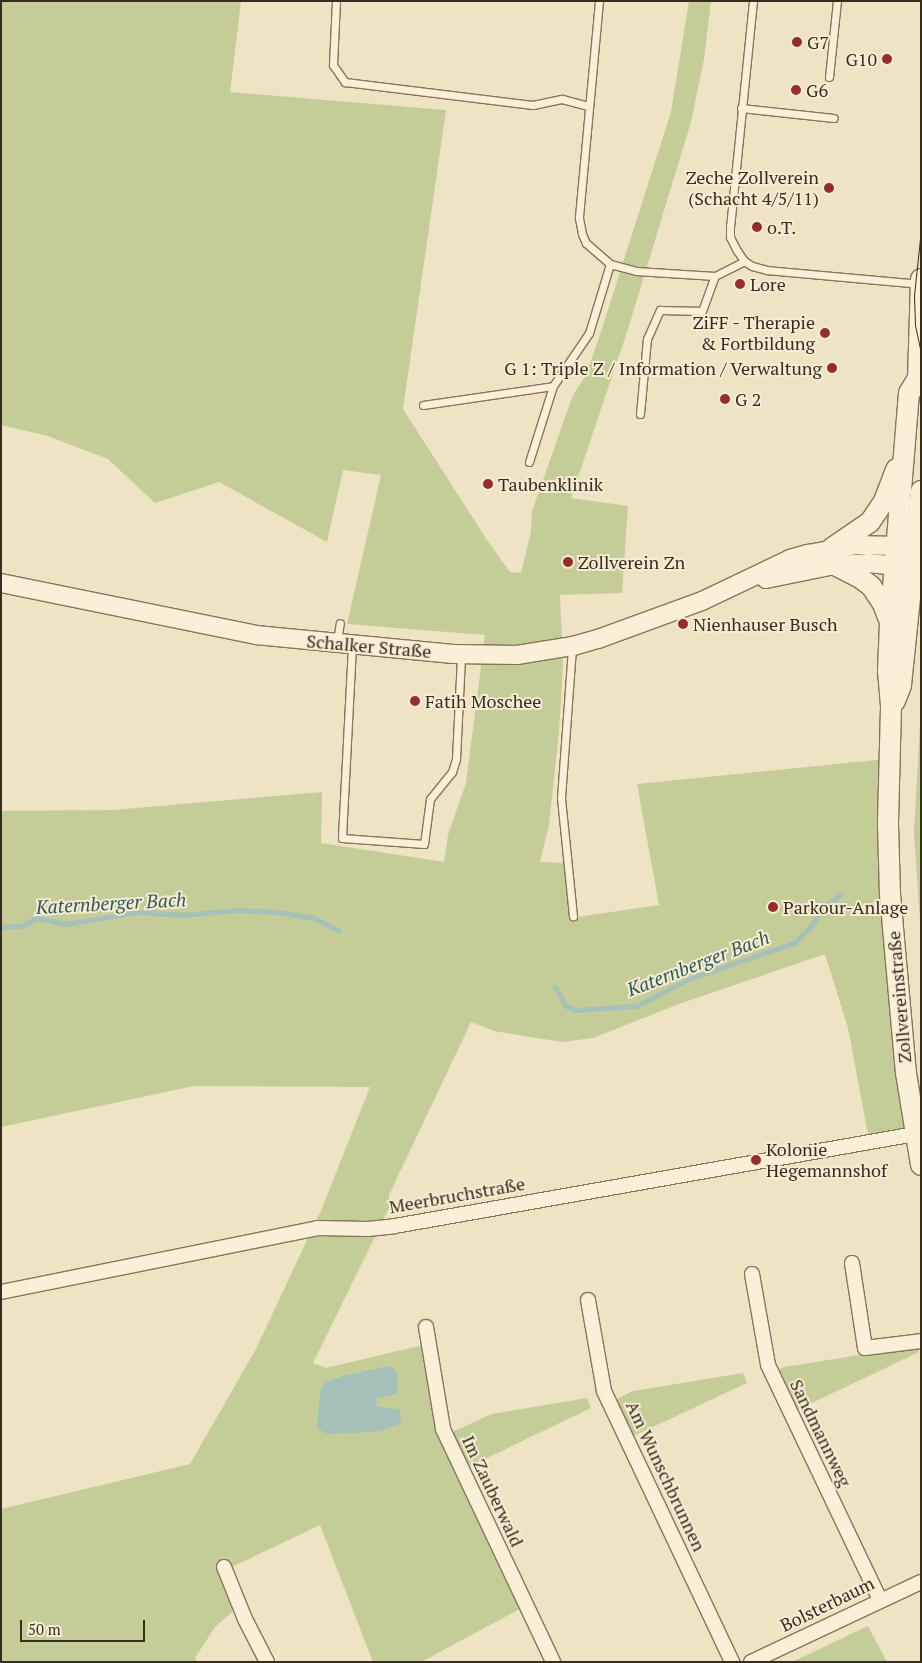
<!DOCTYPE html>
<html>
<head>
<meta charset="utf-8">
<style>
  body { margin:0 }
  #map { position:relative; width:922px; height:1663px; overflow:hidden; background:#eee3c3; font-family:"PT Serif",serif }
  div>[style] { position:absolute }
  .green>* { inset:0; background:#c4cc97 }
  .water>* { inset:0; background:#a5c1ba }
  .stream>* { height:5px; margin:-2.5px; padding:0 2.5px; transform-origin:2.5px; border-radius:2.5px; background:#a5c1ba }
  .roads { filter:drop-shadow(1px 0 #88745a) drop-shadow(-1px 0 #88745a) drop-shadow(0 1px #88745a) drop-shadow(0 -1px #88745a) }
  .service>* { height:7px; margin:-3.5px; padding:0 3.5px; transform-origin:3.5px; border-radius:3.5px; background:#f9f0d7 }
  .minor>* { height:14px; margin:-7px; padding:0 7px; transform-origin:7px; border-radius:7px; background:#f9f0d7 }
  .tertiary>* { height:18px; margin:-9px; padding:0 9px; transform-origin:9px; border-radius:9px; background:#f9f0d7 }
  .secondary>* { height:20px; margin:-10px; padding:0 10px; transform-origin:10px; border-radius:10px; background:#f9f0d7 }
  .tram>* { height:1px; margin:-0.5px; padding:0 0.5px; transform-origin:0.5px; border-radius:0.5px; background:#382c1e }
  .dots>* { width:14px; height:14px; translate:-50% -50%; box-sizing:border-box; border:2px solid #f5edd3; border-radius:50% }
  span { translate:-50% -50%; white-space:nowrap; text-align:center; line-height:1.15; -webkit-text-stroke:4px #f5edd3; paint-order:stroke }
  .poi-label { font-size:18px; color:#382c1e }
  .left { translate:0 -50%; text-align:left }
  .right { translate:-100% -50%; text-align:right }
  .street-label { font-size:18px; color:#382c1e }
  .water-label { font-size:19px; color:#2d5857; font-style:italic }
  .frame { position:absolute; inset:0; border:2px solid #382c1e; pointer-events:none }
  .scale { position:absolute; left:20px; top:1620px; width:125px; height:22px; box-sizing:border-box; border:2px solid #382c1e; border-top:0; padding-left:6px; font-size:15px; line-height:18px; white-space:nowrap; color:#382c1e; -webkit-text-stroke:4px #f5edd3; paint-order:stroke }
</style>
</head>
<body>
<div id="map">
  <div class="green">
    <i style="clip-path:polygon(1px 1px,241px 1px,230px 92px,446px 110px,403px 409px,487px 540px,510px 572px,521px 573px,531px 532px,532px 511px,573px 395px,586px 375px,600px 335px,671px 112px,689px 1px,711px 1px,704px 59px,691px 122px,628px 329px,571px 498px,628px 506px,622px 593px,560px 595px,563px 665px,559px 731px,549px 825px,540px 862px,565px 863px,571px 918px,659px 905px,637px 784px,886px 759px,913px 1133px,869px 1139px,848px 1028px,825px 954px,676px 1005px,593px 1038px,562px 1042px,494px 1031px,471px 1022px,389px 1195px,389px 1208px,313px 1363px,326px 1368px,431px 1343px,450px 1433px,492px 1414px,587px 1398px,591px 1408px,466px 1468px,527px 1605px,421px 1662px,373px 1662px,320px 1525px,230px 1568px,233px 1605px,232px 1612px,215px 1627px,195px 1658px,197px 1662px,1px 1662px,1px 1509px,190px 1464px,256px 1349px,322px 1208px,370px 1087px,194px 1086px,1px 1127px,1px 811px,113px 810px,322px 792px,321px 843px,444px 862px,448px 835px,466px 783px,485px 635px,347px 624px,381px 475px,343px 470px,327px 542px,219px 482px,155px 503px,108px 459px,48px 436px,1px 425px)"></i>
    <i style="clip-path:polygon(921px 704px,921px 935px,914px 833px)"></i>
    <i style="clip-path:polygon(917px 1346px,919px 1352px,795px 1411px,776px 1371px,784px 1367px)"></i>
    <i style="clip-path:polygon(743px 1373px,747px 1383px,629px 1438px,613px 1401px,633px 1391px)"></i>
    <i style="clip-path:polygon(868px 1626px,887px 1662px,792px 1662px)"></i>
  </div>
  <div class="water">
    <i style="clip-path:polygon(388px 1366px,393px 1367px,398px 1374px,397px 1394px,377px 1398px,376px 1406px,400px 1410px,401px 1424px,378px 1431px,354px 1433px,327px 1434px,317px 1428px,320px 1394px,324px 1383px,347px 1375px)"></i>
  </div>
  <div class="stream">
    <i style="left:1px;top:927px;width:20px;rotate:-3deg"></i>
    <i style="left:21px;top:926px;width:18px;rotate:-27deg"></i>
    <i style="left:37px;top:918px;width:29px;rotate:12deg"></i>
    <i style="left:65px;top:924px;width:74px;rotate:-9.3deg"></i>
    <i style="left:138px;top:912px;width:45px;rotate:3.8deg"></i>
    <i style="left:183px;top:915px;width:53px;rotate:-5.4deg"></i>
    <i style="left:236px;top:910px;width:41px;rotate:2.8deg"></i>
    <i style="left:277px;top:912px;width:37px;rotate:9deg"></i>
    <i style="left:314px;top:918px;width:28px;rotate:27deg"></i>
    <i style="left:555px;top:987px;width:22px;rotate:60deg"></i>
    <i style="left:566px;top:1006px;width:11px;rotate:22deg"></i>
    <i style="left:576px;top:1010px;width:60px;rotate:-3.8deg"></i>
    <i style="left:636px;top:1006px;width:62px;rotate:-27deg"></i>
    <i style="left:691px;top:978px;width:109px;rotate:-18.8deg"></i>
    <i style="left:794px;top:943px;width:24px;rotate:-45deg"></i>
    <i style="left:811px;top:926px;width:23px;rotate:-56deg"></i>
    <i style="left:824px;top:907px;width:21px;rotate:-37deg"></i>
  </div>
  <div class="roads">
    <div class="service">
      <i style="left:336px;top:1px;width:64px;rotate:92.7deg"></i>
      <i style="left:333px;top:65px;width:21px;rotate:55deg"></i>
      <i style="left:345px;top:82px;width:189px;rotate:7deg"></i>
      <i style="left:533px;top:105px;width:30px;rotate:-12deg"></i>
      <i style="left:562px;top:99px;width:28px;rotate:15deg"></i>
      <i style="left:599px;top:1px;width:218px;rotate:95.3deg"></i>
      <i style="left:579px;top:218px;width:16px;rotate:79deg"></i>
      <i style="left:582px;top:234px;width:10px;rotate:66deg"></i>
      <i style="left:586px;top:243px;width:32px;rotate:41deg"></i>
      <i style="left:753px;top:1px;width:226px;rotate:95.8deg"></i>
      <i style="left:730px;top:226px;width:11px;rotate:90deg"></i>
      <i style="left:730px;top:237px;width:13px;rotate:63deg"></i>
      <i style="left:736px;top:249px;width:14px;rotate:56deg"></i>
      <i style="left:744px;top:261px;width:9px;rotate:32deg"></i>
      <i style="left:752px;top:266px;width:16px;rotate:15deg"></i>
      <i style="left:767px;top:270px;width:154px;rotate:5.2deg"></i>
      <i style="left:829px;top:77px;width:76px;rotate:-84deg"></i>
      <i style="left:741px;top:108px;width:93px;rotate:6.2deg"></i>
      <i style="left:423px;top:405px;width:131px;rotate:-8.3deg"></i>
      <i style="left:640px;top:414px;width:75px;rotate:-84.7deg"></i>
      <i style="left:647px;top:339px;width:32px;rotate:-66deg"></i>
      <i style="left:660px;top:310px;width:42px;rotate:1.4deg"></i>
      <i style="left:702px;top:311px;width:37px;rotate:-70deg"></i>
      <i style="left:529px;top:462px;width:80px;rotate:-72.5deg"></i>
      <i style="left:553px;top:386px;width:64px;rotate:-55.8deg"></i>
      <i style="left:589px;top:333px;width:72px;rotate:-73.1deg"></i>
      <i style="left:610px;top:264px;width:27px;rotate:15deg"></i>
      <i style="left:636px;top:271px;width:79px;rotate:3.6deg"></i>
      <i style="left:715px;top:276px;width:33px;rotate:-27deg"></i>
      <i style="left:337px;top:641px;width:18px;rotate:-81deg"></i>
      <i style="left:352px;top:646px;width:192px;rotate:93deg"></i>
      <i style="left:342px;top:838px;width:82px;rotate:4.2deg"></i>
      <i style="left:424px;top:844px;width:45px;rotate:-82.4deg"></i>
      <i style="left:430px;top:799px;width:35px;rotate:-51deg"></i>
      <i style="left:452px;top:772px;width:14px;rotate:-73deg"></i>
      <i style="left:456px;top:759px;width:103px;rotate:-87.2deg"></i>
      <i style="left:572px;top:648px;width:150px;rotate:94.2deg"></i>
      <i style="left:561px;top:798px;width:119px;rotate:84.2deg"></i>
    </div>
    <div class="minor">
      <i style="left:852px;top:1263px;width:86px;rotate:81.3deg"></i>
      <i style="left:865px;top:1348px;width:56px;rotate:-7.1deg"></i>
      <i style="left:752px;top:1274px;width:92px;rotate:80deg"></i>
      <i style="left:768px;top:1365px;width:260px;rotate:64.5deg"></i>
      <i style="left:1px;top:1292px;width:322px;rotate:-11.4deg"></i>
      <i style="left:317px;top:1228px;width:51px;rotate:1.1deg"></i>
      <i style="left:368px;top:1229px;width:27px;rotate:-6deg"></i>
      <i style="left:395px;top:1226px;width:534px;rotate:-10.03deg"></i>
      <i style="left:588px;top:1300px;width:92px;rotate:80deg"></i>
      <i style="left:604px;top:1391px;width:300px;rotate:64.7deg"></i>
      <i style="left:426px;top:1327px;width:103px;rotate:80.5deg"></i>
      <i style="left:443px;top:1429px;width:258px;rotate:64.7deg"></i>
      <i style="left:224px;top:1567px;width:56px;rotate:68deg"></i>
      <i style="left:245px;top:1619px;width:48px;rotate:62.9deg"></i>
      <i style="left:751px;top:1662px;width:188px;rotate:-25.2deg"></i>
    </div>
    <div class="tertiary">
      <i style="left:766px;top:579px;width:70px;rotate:-11.5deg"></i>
      <i style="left:835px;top:565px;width:33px;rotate:-3deg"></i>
      <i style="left:868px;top:563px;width:27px;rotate:6deg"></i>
      <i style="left:1px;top:583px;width:260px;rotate:11.5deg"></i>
      <i style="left:256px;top:635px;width:198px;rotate:5.5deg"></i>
      <i style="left:453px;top:654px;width:64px;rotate:0.9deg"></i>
      <i style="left:517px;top:655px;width:57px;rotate:-9.1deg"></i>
      <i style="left:573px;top:646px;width:26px;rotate:-16deg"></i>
      <i style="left:598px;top:639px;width:111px;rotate:-20.1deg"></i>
      <i style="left:702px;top:601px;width:98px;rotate:-25.5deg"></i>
      <i style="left:790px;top:559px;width:19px;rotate:-16deg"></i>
      <i style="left:808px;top:554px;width:49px;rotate:-10.6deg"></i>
      <i style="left:856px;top:545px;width:41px;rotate:1.4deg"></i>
    </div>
    <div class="secondary">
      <i style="left:921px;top:279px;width:99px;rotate:91.7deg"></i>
      <i style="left:918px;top:378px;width:9px;rotate:69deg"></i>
      <i style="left:918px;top:378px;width:17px;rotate:121deg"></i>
      <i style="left:909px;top:393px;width:231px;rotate:94.7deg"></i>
      <i style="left:890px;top:623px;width:48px;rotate:92.4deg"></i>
      <i style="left:888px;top:671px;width:36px;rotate:85deg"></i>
      <i style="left:891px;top:707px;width:117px;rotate:91.5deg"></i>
      <i style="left:888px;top:824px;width:70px;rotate:88.4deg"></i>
      <i style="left:890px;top:894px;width:180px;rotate:84.9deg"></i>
      <i style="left:906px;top:1073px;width:93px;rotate:80.7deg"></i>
      <i style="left:832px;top:548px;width:46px;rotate:-34.4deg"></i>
      <i style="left:870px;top:522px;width:25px;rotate:-56deg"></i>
      <i style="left:884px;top:501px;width:34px;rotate:-69deg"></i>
      <i style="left:835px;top:565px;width:27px;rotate:27deg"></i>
      <i style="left:859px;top:577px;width:15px;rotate:37deg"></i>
      <i style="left:871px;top:586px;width:22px;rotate:56deg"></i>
      <i style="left:883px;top:604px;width:19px;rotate:69deg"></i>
      <i style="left:895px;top:701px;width:17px;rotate:-69deg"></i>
      <i style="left:901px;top:685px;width:195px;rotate:-84.1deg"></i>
    </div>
  </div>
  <div class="tram">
    <i style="left:921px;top:229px;width:67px;rotate:96deg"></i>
    <i style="left:914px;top:296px;width:29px;rotate:88deg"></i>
    <i style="left:915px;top:325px;width:30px;rotate:78deg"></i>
  </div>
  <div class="dots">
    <i style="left:797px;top:42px;background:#972d2a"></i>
    <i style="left:887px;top:59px;background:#972d2a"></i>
    <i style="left:796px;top:90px;background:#972d2a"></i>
    <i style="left:829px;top:188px;background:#972d2a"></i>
    <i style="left:757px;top:227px;background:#972d2a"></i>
    <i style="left:740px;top:284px;background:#972d2a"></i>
    <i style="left:825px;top:333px;background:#972d2a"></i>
    <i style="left:832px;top:368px;background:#972d2a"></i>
    <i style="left:725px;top:399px;background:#972d2a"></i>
    <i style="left:488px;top:484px;background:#972d2a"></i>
    <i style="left:568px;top:562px;background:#972d2a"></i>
    <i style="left:683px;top:624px;background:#972d2a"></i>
    <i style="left:415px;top:701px;background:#972d2a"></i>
    <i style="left:773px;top:907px;background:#972d2a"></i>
    <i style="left:756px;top:1160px;background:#972d2a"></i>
  </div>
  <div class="poi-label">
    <span class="left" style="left:807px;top:42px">G7</span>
    <span class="right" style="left:877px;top:59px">G10</span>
    <span class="left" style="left:806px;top:90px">G6</span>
    <span class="right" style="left:819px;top:188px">Zeche Zollverein<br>(Schacht 4/5/11)</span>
    <span class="left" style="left:767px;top:227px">o.T.</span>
    <span class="left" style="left:750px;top:284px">Lore</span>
    <span class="right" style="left:815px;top:333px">ZiFF - Therapie<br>&amp; Fortbildung</span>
    <span class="right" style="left:822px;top:368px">G 1: Triple Z / Information / Verwaltung</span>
    <span class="left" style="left:735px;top:399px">G 2</span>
    <span class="left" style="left:498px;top:484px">Taubenklinik</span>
    <span class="left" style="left:578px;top:562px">Zollverein Zn</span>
    <span class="left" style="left:693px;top:624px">Nienhauser Busch</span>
    <span class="left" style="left:425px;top:701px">Fatih Moschee</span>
    <span class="left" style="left:783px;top:907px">Parkour-Anlage</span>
    <span class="left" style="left:766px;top:1160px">Kolonie<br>Hegemannshof</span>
  </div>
  <div class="street-label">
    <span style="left:369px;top:646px;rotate:5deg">Schalker Straße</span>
    <span style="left:899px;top:997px;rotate:-95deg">Zollvereinstraße</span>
    <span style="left:457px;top:1195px;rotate:-10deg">Meerbruchstraße</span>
    <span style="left:821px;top:1433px;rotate:64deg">Sandmannweg</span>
    <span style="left:666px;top:1476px;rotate:65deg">Am Wunschbrunnen</span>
    <span style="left:493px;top:1491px;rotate:65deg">Im Zauberwald</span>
    <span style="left:827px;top:1604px;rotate:-26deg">Bolsterbaum</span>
  </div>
  <div class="water-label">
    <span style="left:111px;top:903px;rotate:-3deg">Katernberger Bach</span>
    <span style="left:698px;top:963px;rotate:-21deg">Katernberger Bach</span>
  </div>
  <div class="frame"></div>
  <div class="scale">50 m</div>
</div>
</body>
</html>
